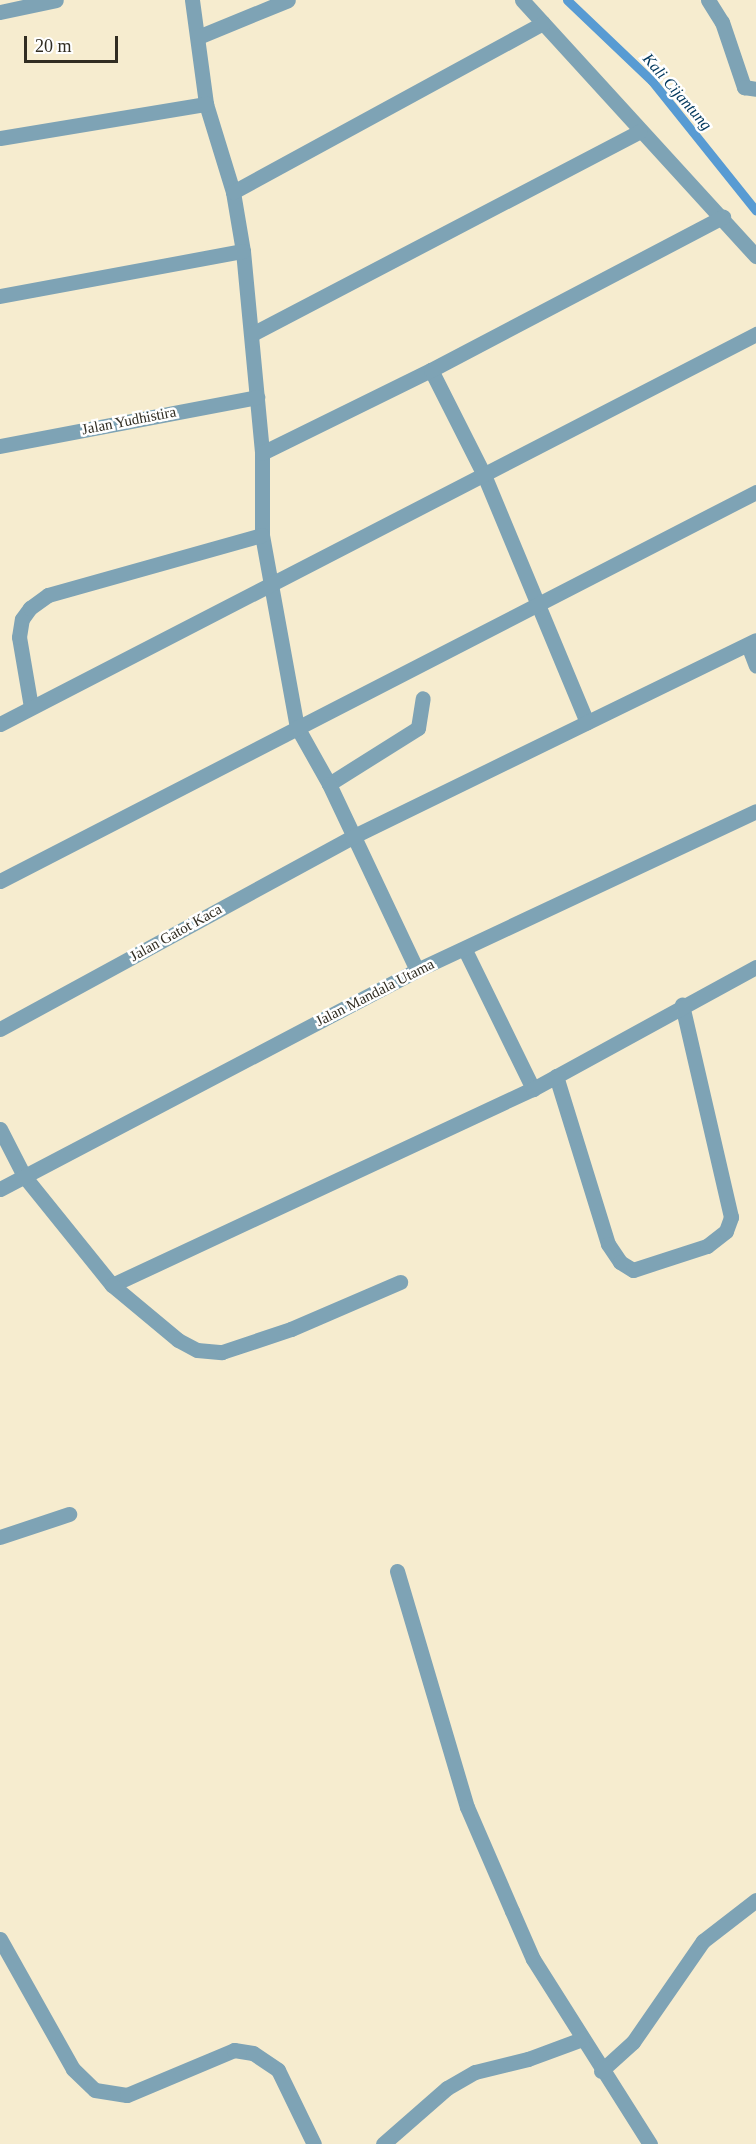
<!DOCTYPE html>
<html>
<head>
<meta charset="utf-8">
<style>
  body { margin:0 }
  #map { position:relative; width:756px; height:2144px; overflow:hidden; background:#f6eccf; font-family:"Times New Roman",serif }
  div>[style] { position:absolute }
  .stream>* { height:9px; margin:-4.5px; padding:0 4.5px; transform-origin:4.5px; border-radius:4.5px; background:#589bd3 }
  .service>* { height:15px; margin:-7.5px; padding:0 7.5px; transform-origin:7.5px; border-radius:7.5px; background:#7ea3b5 }
  .minor>* { height:15px; margin:-7.5px; padding:0 7.5px; transform-origin:7.5px; border-radius:7.5px; background:#7ea3b5 }
  span { translate:-50% -50%; white-space:nowrap; text-align:center; line-height:1.15; -webkit-text-stroke:5px #fff; paint-order:stroke }
  .street-label { font-size:15px; color:#312d22 }
  .water-label { font-size:16px; color:#01375c; font-style:italic }
  .scale { position:absolute; left:24px; top:36px; width:94px; height:27px; box-sizing:border-box; border:3px solid #312d22; border-top:0; padding-left:8px; font-size:18px; line-height:21px; white-space:nowrap; color:#312d22; -webkit-text-stroke:4px #fff; paint-order:stroke }
</style>
</head>
<body>
<div id="map">
  <div class="stream">
    <i style="left:567px;top:0;width:117px;rotate:43.6deg"></i>
    <i style="left:652px;top:81px;width:166px;rotate:51.3deg"></i>
  </div>
  <div class="service">
    <i style="left:329px;top:784px;width:105px;rotate:-32.2deg"></i>
    <i style="left:418px;top:728px;width:30px;rotate:-81deg"></i>
  </div>
  <div class="minor">
    <i style="left:192px;top:0;width:105px;rotate:82.3deg"></i>
    <i style="left:206px;top:104px;width:92px;rotate:72.9deg"></i>
    <i style="left:233px;top:192px;width:60px;rotate:80.4deg"></i>
    <i style="left:243px;top:251px;width:203px;rotate:84.6deg"></i>
    <i style="left:262px;top:453px;width:82px;rotate:90deg"></i>
    <i style="left:262px;top:535px;width:195px;rotate:79.7deg"></i>
    <i style="left:297px;top:727px;width:65px;rotate:60.7deg"></i>
    <i style="left:329px;top:784px;width:206px;rotate:64.7deg"></i>
    <i style="left:522px;top:0;width:347px;rotate:47.6deg"></i>
    <i style="left:708px;top:0;width:26px;rotate:58deg"></i>
    <i style="left:722px;top:22px;width:69px;rotate:71.3deg"></i>
    <i style="left:744px;top:87px;width:12px;rotate:9deg"></i>
    <i style="left:0;top:12px;width:57px;rotate:-12.1deg"></i>
    <i style="left:198px;top:37px;width:97px;rotate:-22.3deg"></i>
    <i style="left:0;top:138px;width:209px;rotate:-9.4deg"></i>
    <i style="left:233px;top:192px;width:353px;rotate:-28.6deg"></i>
    <i style="left:0;top:296px;width:247px;rotate:-10.5deg"></i>
    <i style="left:252px;top:334px;width:437px;rotate:-27.6deg"></i>
    <i style="left:431px;top:370px;width:118px;rotate:63.2deg"></i>
    <i style="left:484px;top:475px;width:268px;rotate:67.4deg"></i>
    <i style="left:0;top:446px;width:262px;rotate:-10.8deg"></i>
    <i style="left:262px;top:453px;width:188px;rotate:-26.2deg"></i>
    <i style="left:431px;top:370px;width:330px;rotate:-27.7deg"></i>
    <i style="left:748px;top:645px;width:22px;rotate:69deg"></i>
    <i style="left:31px;top:707px;width:71px;rotate:-99.7deg"></i>
    <i style="left:19px;top:637px;width:18px;rotate:-81deg"></i>
    <i style="left:22px;top:619px;width:14px;rotate:-54deg"></i>
    <i style="left:30px;top:608px;width:22px;rotate:-36deg"></i>
    <i style="left:48px;top:595px;width:222px;rotate:-15.7deg"></i>
    <i style="left:0;top:724px;width:851px;rotate:-27.29deg"></i>
    <i style="left:0;top:881px;width:850px;rotate:-27.23deg"></i>
    <i style="left:465px;top:950px;width:155px;rotate:63.9deg"></i>
    <i style="left:0;top:1029px;width:401px;rotate:-28.6deg"></i>
    <i style="left:352px;top:837px;width:449px;rotate:-26deg"></i>
    <i style="left:556px;top:1076px;width:176px;rotate:72.8deg"></i>
    <i style="left:608px;top:1244px;width:22px;rotate:56deg"></i>
    <i style="left:620px;top:1262px;width:15px;rotate:32deg"></i>
    <i style="left:633px;top:1270px;width:78px;rotate:-18deg"></i>
    <i style="left:707px;top:1246px;width:24px;rotate:-38deg"></i>
    <i style="left:726px;top:1231px;width:15px;rotate:-70deg"></i>
    <i style="left:731px;top:1217px;width:218px;rotate:-103deg"></i>
    <i style="left:0;top:1129px;width:53px;rotate:62.9deg"></i>
    <i style="left:24px;top:1176px;width:140px;rotate:51.1deg"></i>
    <i style="left:112px;top:1285px;width:464px;rotate:-25deg"></i>
    <i style="left:533px;top:1089px;width:254px;rotate:-28.7deg"></i>
    <i style="left:0;top:1189px;width:471px;rotate:-27.7deg"></i>
    <i style="left:417px;top:970px;width:374px;rotate:-25.1deg"></i>
    <i style="left:112px;top:1285px;width:86px;rotate:39.8deg"></i>
    <i style="left:178px;top:1340px;width:21px;rotate:28deg"></i>
    <i style="left:197px;top:1350px;width:25px;rotate:5deg"></i>
    <i style="left:222px;top:1352px;width:73px;rotate:-18.4deg"></i>
    <i style="left:291px;top:1329px;width:119px;rotate:-23.3deg"></i>
    <i style="left:0;top:1537px;width:73px;rotate:-18.4deg"></i>
    <i style="left:397px;top:1571px;width:246px;rotate:73.5deg"></i>
    <i style="left:467px;top:1807px;width:113px;rotate:66.6deg"></i>
    <i style="left:512px;top:1911px;width:52px;rotate:66.4deg"></i>
    <i style="left:533px;top:1959px;width:219px;rotate:57.7deg"></i>
    <i style="left:0;top:1939px;width:149px;rotate:60.7deg"></i>
    <i style="left:73px;top:2069px;width:30px;rotate:44deg"></i>
    <i style="left:95px;top:2090px;width:32px;rotate:9deg"></i>
    <i style="left:127px;top:2095px;width:116px;rotate:-22.8deg"></i>
    <i style="left:234px;top:2050px;width:19px;rotate:9deg"></i>
    <i style="left:253px;top:2053px;width:30px;rotate:34deg"></i>
    <i style="left:278px;top:2070px;width:82px;rotate:64.1deg"></i>
    <i style="left:601px;top:2071px;width:43px;rotate:-42.2deg"></i>
    <i style="left:633px;top:2042px;width:123px;rotate:-55.3deg"></i>
    <i style="left:703px;top:1941px;width:67px;rotate:-37.7deg"></i>
    <i style="left:383px;top:2144px;width:85px;rotate:-41.2deg"></i>
    <i style="left:447px;top:2088px;width:32px;rotate:-30deg"></i>
    <i style="left:475px;top:2072px;width:55px;rotate:-13.8deg"></i>
    <i style="left:528px;top:2059px;width:58px;rotate:-20.3deg"></i>
  </div>
  <div class="street-label">
    <span style="left:129px;top:421px;rotate:-11deg">Jalan Yudhistira</span>
    <span style="left:176px;top:933px;rotate:-29deg">Jalan Gatot Kaca</span>
    <span style="left:375px;top:993px;rotate:-27deg">Jalan Mandala Utama</span>
  </div>
  <div class="water-label">
    <span style="left:677px;top:92px;rotate:49deg">Kali Cijantung</span>
  </div>
  <div class="scale">20 m</div>
</div>
</body>
</html>
